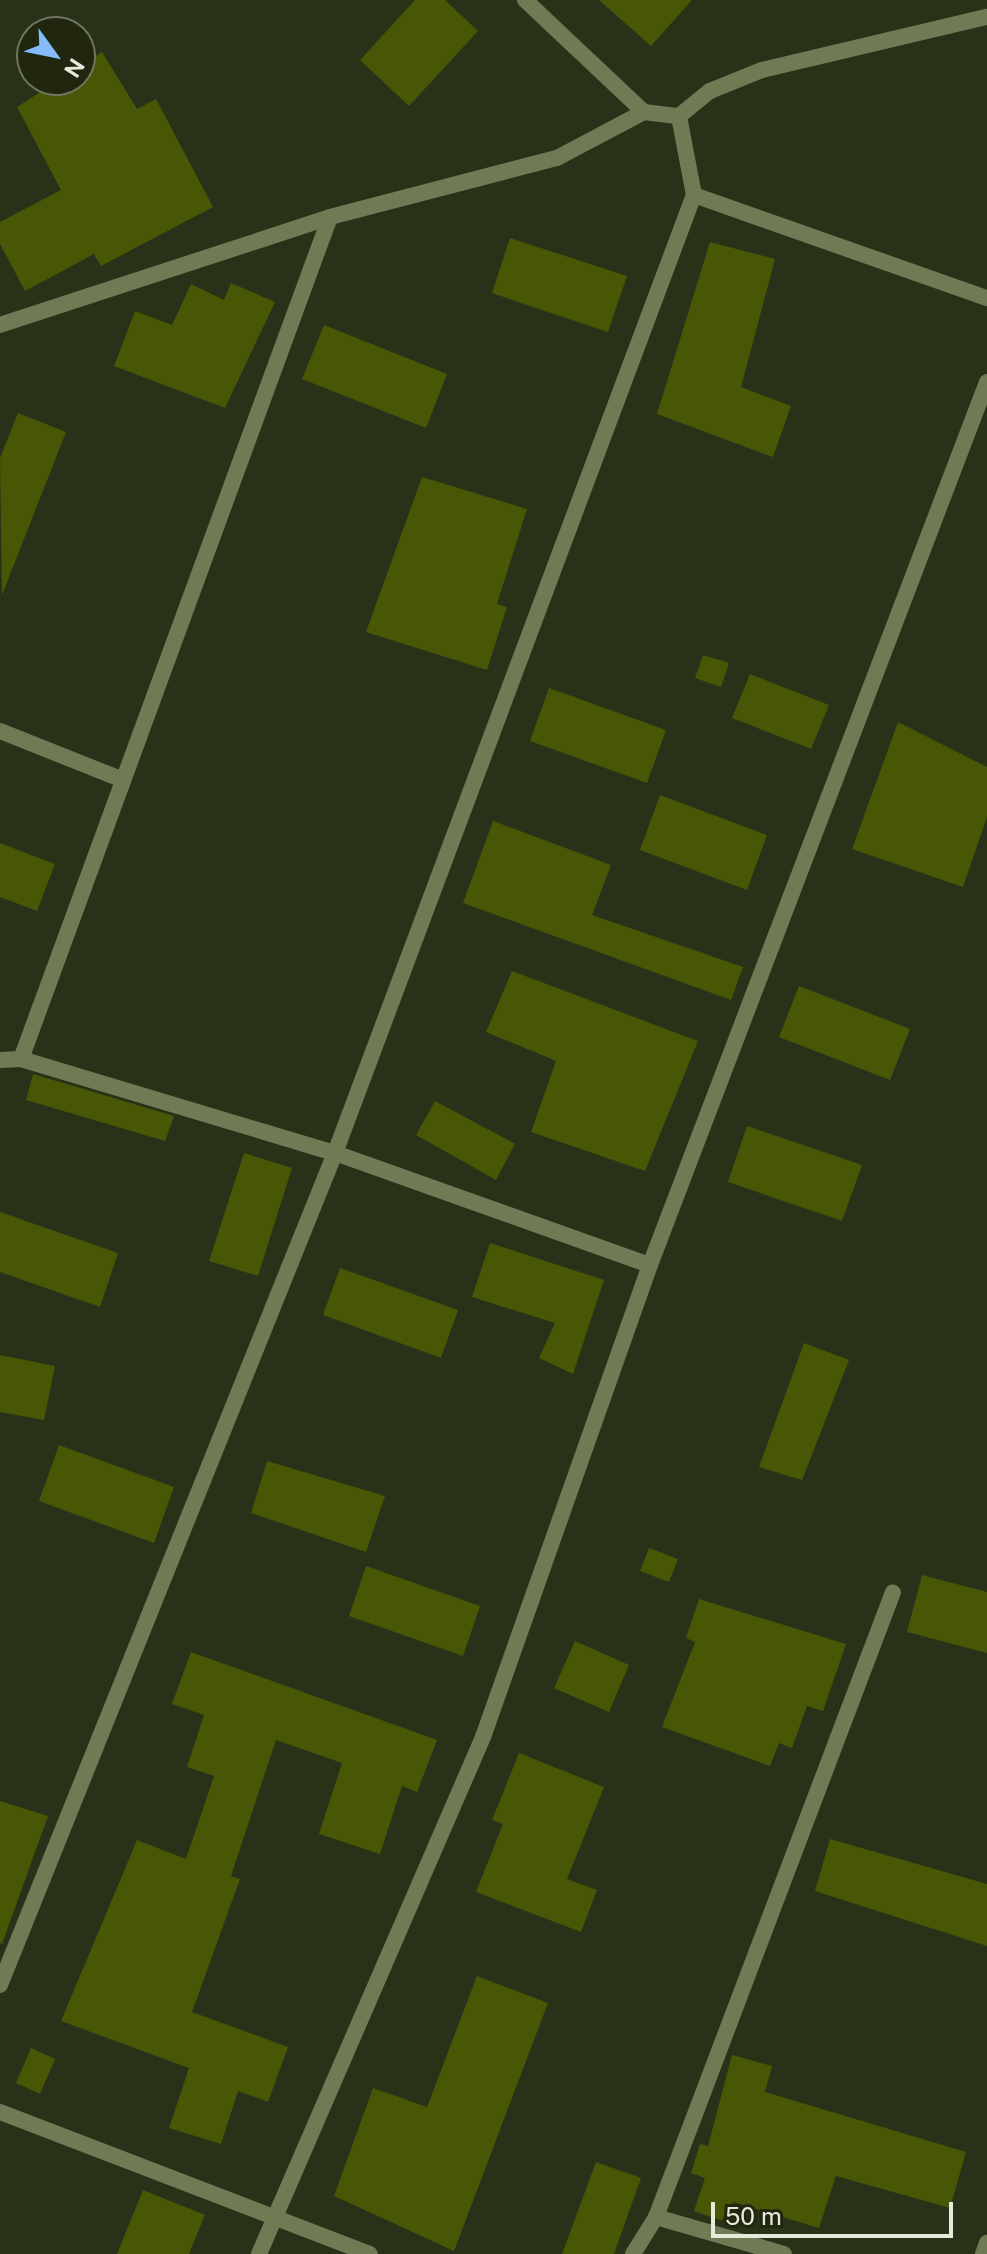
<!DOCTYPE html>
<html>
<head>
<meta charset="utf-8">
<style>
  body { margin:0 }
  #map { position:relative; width:987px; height:2254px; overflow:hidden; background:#2a3119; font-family:"Public Sans",sans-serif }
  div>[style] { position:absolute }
  .building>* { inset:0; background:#475706 }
  .minor>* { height:16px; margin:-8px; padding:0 8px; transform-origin:8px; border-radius:8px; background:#707b56 }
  span { translate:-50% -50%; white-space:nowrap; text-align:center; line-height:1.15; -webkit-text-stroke:6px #21270f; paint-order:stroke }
  .north { position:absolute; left:16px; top:16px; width:80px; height:80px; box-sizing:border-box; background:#21270f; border:2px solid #6f7560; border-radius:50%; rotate:123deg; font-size:22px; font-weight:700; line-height:32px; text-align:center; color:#e5eada }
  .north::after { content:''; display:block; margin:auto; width:28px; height:36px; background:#84bcfb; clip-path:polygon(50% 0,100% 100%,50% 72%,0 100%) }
  .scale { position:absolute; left:711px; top:2202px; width:242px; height:36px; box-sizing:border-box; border:4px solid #e5eada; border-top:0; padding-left:10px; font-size:24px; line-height:28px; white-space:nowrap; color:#e5eada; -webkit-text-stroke:6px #21270f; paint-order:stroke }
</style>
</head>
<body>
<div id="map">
  <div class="building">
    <i style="clip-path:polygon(415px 0,445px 0,478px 31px,409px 106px,360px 60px)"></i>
    <i style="clip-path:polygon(599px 0,692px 0,651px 46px)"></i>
    <i style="clip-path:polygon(102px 52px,137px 109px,156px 99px,213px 207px,101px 266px,94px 254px,25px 291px,0 244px,0 222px,61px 190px,17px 107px,59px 80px,80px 80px,80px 66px)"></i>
    <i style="clip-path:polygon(510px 238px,627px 276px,608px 332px,492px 293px)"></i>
    <i style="clip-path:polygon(710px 242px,775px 259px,741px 387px,791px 406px,773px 457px,657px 414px)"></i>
    <i style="clip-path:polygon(231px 283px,275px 302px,225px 408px,114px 366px,135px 311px,172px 325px,191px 284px,224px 300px)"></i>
    <i style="clip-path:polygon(324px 325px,447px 374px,426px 428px,302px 379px)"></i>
    <i style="clip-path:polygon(18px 413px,66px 432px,2px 595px,0 458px)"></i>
    <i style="clip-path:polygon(422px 477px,527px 509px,497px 604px,507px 607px,487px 670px,366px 632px)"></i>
    <i style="clip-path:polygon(703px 655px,729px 663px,721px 687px,695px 678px)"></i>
    <i style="clip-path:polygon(750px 674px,829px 705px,811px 749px,732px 718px)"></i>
    <i style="clip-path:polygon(549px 688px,666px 730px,647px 783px,530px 741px)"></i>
    <i style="clip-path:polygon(898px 722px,987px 767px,987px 817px,963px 887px,852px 849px)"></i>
    <i style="clip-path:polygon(660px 795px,767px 835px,747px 890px,640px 850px)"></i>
    <i style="clip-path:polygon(493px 821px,611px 865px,592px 915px,743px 967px,731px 1000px,463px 903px)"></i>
    <i style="clip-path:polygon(0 843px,55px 864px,37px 911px,0 897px)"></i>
    <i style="clip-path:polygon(512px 971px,698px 1041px,645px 1171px,531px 1132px,556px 1061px,486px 1032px)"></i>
    <i style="clip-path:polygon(799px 986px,910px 1029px,890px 1080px,779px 1037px)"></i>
    <i style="clip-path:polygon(33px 1074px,174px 1116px,165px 1141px,26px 1100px)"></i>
    <i style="clip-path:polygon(435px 1101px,515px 1144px,496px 1180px,416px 1135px)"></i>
    <i style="clip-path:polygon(747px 1126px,862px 1165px,842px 1221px,728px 1182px)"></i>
    <i style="clip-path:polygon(244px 1153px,292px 1168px,258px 1276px,209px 1261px)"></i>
    <i style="clip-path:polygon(0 1212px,118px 1253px,100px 1307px,0 1272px)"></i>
    <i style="clip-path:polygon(490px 1243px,604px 1280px,573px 1374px,539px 1358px,555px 1323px,472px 1297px)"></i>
    <i style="clip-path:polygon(340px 1268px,458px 1310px,441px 1358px,323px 1315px)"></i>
    <i style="clip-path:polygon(804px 1343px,849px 1360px,802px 1480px,759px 1467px)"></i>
    <i style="clip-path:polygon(0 1355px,55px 1366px,44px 1420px,0 1412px)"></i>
    <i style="clip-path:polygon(59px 1445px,174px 1487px,154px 1543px,39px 1501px)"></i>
    <i style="clip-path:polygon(267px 1461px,385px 1496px,366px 1552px,251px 1513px)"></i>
    <i style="clip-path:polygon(649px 1548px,678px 1559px,669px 1582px,640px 1571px)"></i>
    <i style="clip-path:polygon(366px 1566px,480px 1606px,463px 1656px,349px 1616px)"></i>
    <i style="clip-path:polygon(922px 1575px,987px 1592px,987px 1653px,907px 1632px)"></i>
    <i style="clip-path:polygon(699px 1599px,846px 1644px,823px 1711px,807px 1706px,792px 1748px,779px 1743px,770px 1766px,662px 1727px,695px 1642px,686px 1638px)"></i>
    <i style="clip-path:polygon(575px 1641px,629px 1665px,609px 1712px,554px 1688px)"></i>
    <i style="clip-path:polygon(191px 1652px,437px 1740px,417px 1792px,402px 1786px,380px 1854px,319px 1834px,342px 1763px,276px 1740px,231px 1876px,240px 1879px,192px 2012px,288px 2047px,268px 2102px,238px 2091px,221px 2144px,169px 2128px,189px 2068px,61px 2021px,137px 1840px,186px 1859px,214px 1776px,187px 1767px,204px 1715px,172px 1704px)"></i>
    <i style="clip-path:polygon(519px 1753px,604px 1787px,567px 1879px,597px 1890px,581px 1932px,476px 1892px,503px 1824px,492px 1820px)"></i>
    <i style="clip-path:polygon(0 1801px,48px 1816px,2px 1944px,0 1943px)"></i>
    <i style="clip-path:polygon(830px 1839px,987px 1884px,987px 1946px,815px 1891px)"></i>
    <i style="clip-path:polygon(477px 1976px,548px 2003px,454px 2251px,334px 2196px,373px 2088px,427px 2107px)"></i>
    <i style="clip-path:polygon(31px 2048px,55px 2059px,40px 2094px,16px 2083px)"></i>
    <i style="clip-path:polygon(732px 2055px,772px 2066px,765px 2092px,966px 2152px,950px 2208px,836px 2176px,819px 2228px,733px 2202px,726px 2222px,694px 2211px,705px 2178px,691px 2173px,700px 2144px,708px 2146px)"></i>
    <i style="clip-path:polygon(596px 2162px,641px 2178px,614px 2254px,562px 2254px)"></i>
    <i style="clip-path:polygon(143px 2190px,205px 2215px,189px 2254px,117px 2254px)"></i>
  </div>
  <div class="minor">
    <i style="left:525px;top:0;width:163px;rotate:43.3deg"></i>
    <i style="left:644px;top:112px;width:35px;rotate:7deg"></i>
    <i style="left:694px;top:195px;width:311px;rotate:19.4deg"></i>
    <i style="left:0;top:325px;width:347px;rotate:-18.1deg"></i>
    <i style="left:330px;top:217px;width:235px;rotate:-14.6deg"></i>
    <i style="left:557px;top:158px;width:98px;rotate:-27.9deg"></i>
    <i style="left:0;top:731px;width:132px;rotate:21.7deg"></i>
    <i style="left:21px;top:1059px;width:328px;rotate:16.7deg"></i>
    <i style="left:335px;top:1153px;width:334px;rotate:19.6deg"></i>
    <i style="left:0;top:1060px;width:21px;rotate:-3deg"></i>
    <i style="left:21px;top:1059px;width:897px;rotate:-69.85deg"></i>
    <i style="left:0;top:1985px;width:897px;rotate:-68.07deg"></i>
    <i style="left:335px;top:1153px;width:1023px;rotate:-69.46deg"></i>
    <i style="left:694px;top:195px;width:80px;rotate:-100.8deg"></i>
    <i style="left:679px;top:116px;width:40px;rotate:-39deg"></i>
    <i style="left:710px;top:91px;width:56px;rotate:-22deg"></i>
    <i style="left:762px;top:70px;width:231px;rotate:-13.3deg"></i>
    <i style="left:0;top:2112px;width:396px;rotate:21deg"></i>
    <i style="left:656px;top:2217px;width:668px;rotate:-69.23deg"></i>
    <i style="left:259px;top:2254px;width:563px;rotate:-66.57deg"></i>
    <i style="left:483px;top:1737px;width:501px;rotate:-70.52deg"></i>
    <i style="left:650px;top:1265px;width:945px;rotate:-69.11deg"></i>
    <i style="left:633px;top:2254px;width:44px;rotate:-58.1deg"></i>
    <i style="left:656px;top:2217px;width:133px;rotate:16.1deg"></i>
    <i style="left:983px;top:2254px;width:12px;rotate:-70deg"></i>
  </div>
  <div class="north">N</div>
  <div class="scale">50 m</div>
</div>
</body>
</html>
